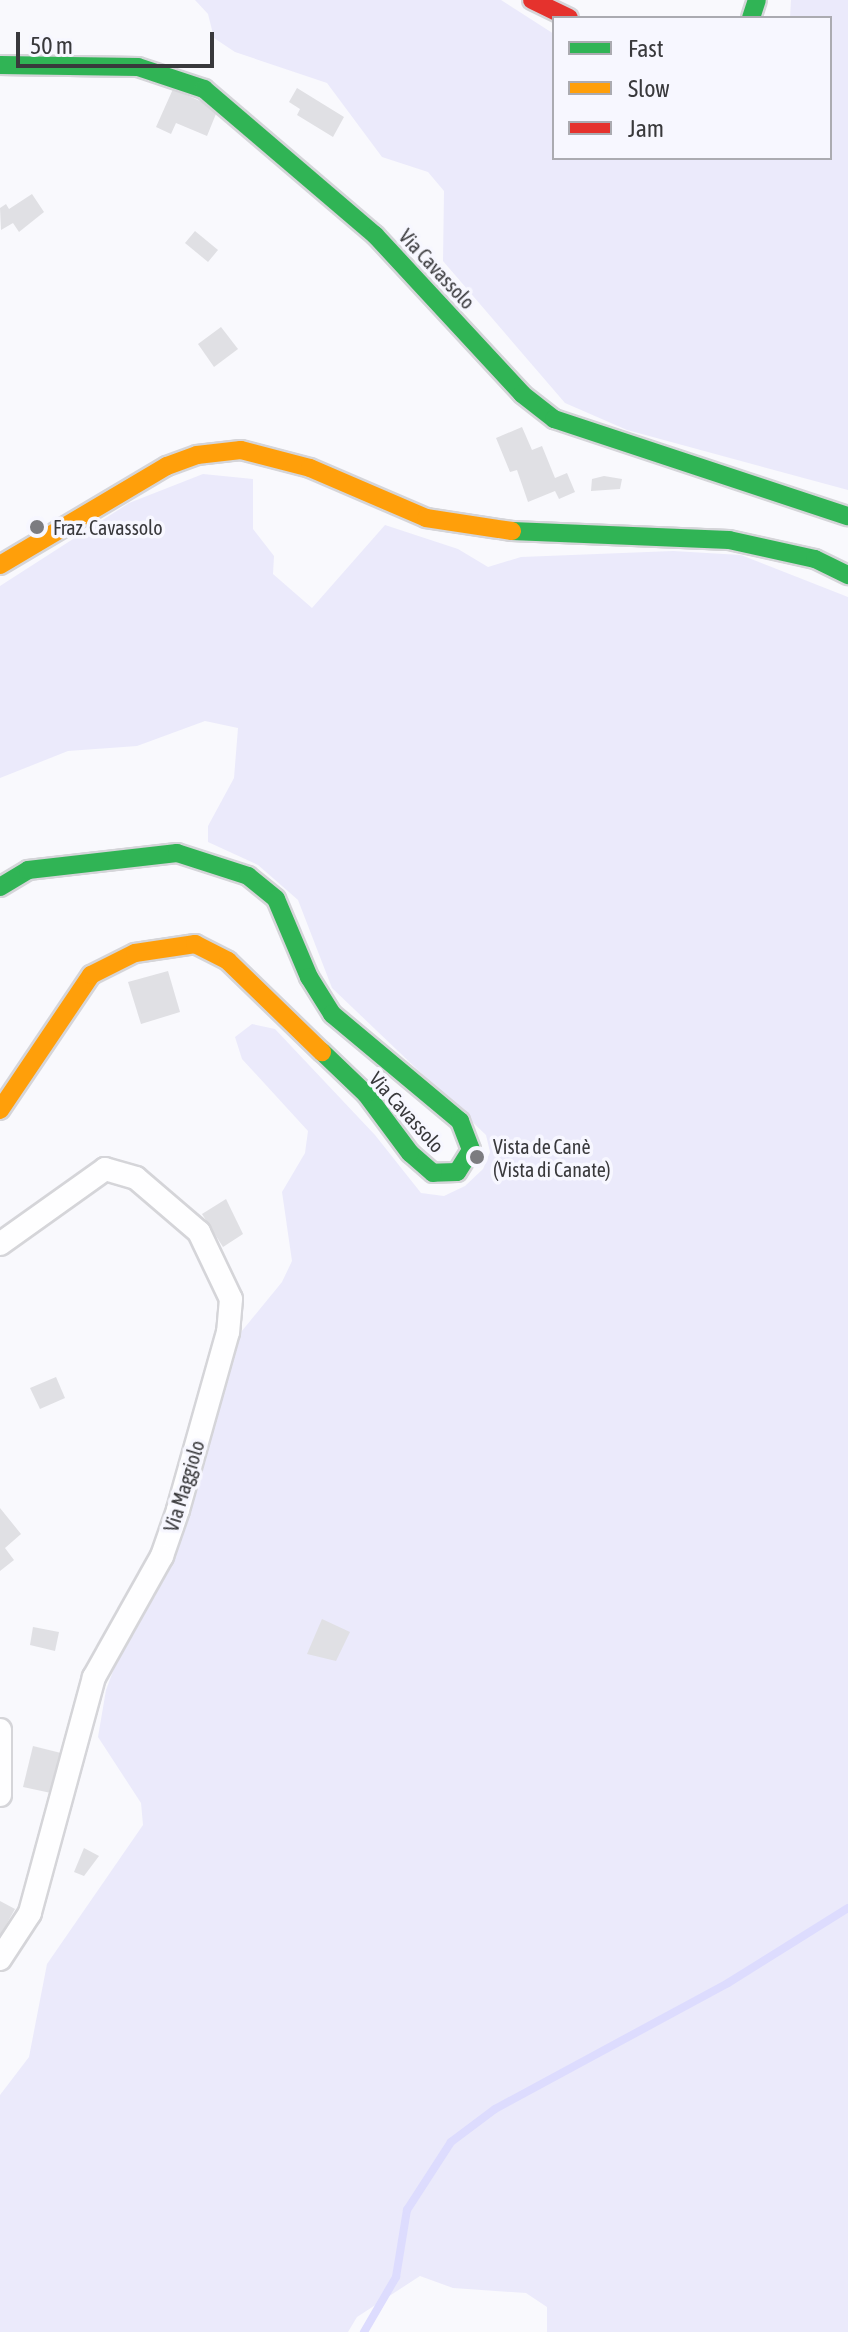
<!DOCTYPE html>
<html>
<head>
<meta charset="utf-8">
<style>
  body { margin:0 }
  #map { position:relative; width:848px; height:2332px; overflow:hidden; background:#f9f9fd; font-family:"Asap Condensed",sans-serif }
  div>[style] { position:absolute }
  .green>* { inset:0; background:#ebeafb }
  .stream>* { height:8px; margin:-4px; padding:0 4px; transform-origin:4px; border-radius:4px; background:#dddcfe }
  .building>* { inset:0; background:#e0e0e4 }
  .roads { filter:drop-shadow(2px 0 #d5d5d9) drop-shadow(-2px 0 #d5d5d9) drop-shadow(0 2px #d5d5d9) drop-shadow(0 -2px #d5d5d9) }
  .street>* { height:22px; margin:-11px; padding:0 11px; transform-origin:11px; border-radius:11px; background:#fefeff }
  .fast>* { height:18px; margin:-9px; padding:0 9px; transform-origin:9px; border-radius:9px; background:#30b455 }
  .slow>* { height:18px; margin:-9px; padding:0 9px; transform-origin:9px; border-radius:9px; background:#ff9f0a }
  .jam>* { height:18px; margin:-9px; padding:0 9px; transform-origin:9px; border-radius:9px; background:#e5322d }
  .dots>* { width:22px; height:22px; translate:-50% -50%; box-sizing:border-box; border:4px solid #f7f7ff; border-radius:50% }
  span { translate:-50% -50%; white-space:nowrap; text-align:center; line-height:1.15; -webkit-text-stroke:7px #f7f7ff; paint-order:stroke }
  .street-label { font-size:20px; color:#39393c }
  .poi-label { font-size:20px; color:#39393c }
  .left { translate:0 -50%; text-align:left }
  .legend { position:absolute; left:552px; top:16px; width:280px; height:144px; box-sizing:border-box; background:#f7f7ff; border:2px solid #ababb1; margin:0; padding:10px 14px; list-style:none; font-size:24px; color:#39393c }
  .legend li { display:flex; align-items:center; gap:16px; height:40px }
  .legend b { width:40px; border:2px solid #ababb1 }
  .scale { position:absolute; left:16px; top:32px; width:198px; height:36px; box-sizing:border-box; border:4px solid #39393c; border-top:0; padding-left:10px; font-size:24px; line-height:28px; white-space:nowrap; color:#39393c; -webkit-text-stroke:6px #f7f7ff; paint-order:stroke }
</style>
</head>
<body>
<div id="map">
  <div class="green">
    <i style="clip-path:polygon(195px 0,501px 0,554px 34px,554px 158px,830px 158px,830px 18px,790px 18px,791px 0,848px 0,848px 490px,627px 430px,565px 403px,443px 261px,444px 191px,428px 172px,382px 157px,327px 83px,235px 52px,214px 38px,208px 14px)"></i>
    <i style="clip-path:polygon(203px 474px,253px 479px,253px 529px,274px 556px,273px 574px,312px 608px,385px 525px,458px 549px,488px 567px,521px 557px,673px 551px,741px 555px,848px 597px,848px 2332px,547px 2332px,547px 2307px,526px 2293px,453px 2288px,420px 2276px,357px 2317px,348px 2332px,0 2332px,0 2095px,29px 2057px,47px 1964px,143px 1825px,141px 1803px,98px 1737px,106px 1690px,237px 1337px,282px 1282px,292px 1261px,282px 1192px,305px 1153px,308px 1131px,242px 1059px,235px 1037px,252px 1024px,275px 1029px,375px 1135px,421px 1193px,444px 1196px,465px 1186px,483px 1169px,490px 1152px,486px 1135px,332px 988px,298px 900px,258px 865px,208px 842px,208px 826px,234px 778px,238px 728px,205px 721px,137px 746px,68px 751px,0 778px,0 586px,129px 503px)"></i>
  </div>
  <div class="stream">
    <i style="left:364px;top:2332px;width:64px;rotate:-59.8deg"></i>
    <i style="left:396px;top:2277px;width:68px;rotate:-80.7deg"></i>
    <i style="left:407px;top:2210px;width:81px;rotate:-57.1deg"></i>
    <i style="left:451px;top:2142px;width:55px;rotate:-36.9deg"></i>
    <i style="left:495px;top:2109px;width:265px;rotate:-28.4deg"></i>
    <i style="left:728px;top:1983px;width:142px;rotate:-32deg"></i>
  </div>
  <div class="building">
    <i style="clip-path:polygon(297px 88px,344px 117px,333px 137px,297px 115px,300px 109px,289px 102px)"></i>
    <i style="clip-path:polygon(173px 89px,218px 109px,207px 136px,176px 123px,171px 134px,156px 127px)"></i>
    <i style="clip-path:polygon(32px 194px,44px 212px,19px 232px,13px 223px,1px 230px,0 208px,6px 204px,9px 209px)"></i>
    <i style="clip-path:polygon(195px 231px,218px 250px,208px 262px,185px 243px)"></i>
    <i style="clip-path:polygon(221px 327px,238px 349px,214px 367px,198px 344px)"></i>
    <i style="clip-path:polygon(522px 427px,532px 450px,542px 446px,555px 478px,567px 473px,575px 492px,559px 499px,555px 491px,528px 502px,517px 470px,510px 472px,496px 438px)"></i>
    <i style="clip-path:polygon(604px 476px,622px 479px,620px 489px,591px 491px,592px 479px)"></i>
    <i style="clip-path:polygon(168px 971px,180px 1012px,141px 1024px,128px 982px)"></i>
    <i style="clip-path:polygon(226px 1199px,243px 1234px,223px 1247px,202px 1214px)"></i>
    <i style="clip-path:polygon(56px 1377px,65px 1398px,40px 1409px,30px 1388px)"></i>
    <i style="clip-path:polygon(0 1508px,21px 1534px,5px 1548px,14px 1560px,0 1571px)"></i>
    <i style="clip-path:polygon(322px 1619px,350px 1632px,336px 1661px,307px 1654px)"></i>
    <i style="clip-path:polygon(33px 1627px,59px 1632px,55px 1651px,30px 1645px)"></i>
    <i style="clip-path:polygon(33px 1746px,61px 1753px,51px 1793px,23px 1787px)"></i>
    <i style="clip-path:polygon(84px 1848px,99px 1856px,84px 1876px,74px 1872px)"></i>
    <i style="clip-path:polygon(0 1901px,15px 1909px,0 1936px)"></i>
  </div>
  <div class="roads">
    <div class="street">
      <i style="left:0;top:1244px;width:129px;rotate:-35.5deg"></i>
      <i style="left:105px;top:1169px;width:32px;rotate:16deg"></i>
      <i style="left:136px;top:1178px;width:83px;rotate:40.6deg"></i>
      <i style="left:199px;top:1232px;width:74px;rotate:64.5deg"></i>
      <i style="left:231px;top:1299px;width:33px;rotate:95deg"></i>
      <i style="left:228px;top:1332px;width:185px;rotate:105.7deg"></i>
      <i style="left:178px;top:1510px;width:49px;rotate:109.2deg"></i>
      <i style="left:162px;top:1556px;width:139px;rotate:119.3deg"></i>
      <i style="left:94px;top:1677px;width:245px;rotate:105.2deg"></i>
      <i style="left:30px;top:1913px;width:55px;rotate:123.1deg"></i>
      <i style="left:0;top:1730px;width:65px;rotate:90deg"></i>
    </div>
    <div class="fast">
      <i style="left:751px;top:18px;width:19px;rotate:-72deg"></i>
      <i style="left:0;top:65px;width:138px;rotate:0.8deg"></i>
      <i style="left:138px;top:67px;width:70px;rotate:18.4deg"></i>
      <i style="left:204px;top:89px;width:225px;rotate:40.5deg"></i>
      <i style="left:375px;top:235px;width:217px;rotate:47.2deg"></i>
      <i style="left:522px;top:394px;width:41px;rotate:38deg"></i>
      <i style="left:554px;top:419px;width:310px;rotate:18.3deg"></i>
      <i style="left:512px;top:531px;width:217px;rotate:2.4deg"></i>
      <i style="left:729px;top:540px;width:88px;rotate:12.5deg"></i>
      <i style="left:815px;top:559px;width:37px;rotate:26deg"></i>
      <i style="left:0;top:887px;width:33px;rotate:-31deg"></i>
      <i style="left:28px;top:870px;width:150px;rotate:-6.5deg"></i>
      <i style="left:177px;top:853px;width:75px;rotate:17.9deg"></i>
      <i style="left:248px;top:876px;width:36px;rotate:39deg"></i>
      <i style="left:276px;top:899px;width:85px;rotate:67.1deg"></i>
      <i style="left:309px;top:977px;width:44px;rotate:58.1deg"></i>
      <i style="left:332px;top:1014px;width:167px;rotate:39.9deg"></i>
      <i style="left:460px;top:1121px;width:31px;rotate:69deg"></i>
      <i style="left:471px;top:1150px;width:26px;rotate:122deg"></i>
      <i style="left:457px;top:1172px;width:24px;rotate:178deg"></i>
      <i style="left:433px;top:1173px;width:30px;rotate:-139deg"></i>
      <i style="left:410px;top:1153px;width:74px;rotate:-126.7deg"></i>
      <i style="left:366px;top:1094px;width:61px;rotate:-136.3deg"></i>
    </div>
    <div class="slow">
      <i style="left:0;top:565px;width:194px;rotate:-30.7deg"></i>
      <i style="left:167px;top:466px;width:32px;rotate:-20deg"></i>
      <i style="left:197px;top:455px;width:44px;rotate:-6.5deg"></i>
      <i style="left:241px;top:450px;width:71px;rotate:14.6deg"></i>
      <i style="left:310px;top:468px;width:126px;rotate:23.3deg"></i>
      <i style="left:426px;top:518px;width:87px;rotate:8.6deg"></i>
      <i style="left:0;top:1110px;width:163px;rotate:-56deg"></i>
      <i style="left:91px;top:975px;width:49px;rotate:-26.6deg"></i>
      <i style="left:135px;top:953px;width:61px;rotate:-8.5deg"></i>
      <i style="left:195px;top:944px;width:37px;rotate:27deg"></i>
      <i style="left:228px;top:961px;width:131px;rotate:44.1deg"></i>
    </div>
    <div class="jam">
      <i style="left:532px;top:0;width:41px;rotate:25.9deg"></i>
    </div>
  </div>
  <div class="dots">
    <i style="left:37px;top:527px;background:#7c7c80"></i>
    <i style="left:477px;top:1157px;background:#7c7c80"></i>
  </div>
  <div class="street-label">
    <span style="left:437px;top:269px;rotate:47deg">Via Cavassolo</span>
    <span style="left:407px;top:1112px;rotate:48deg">Via Cavassolo</span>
    <span style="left:184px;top:1486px;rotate:-73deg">Via Maggiolo</span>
  </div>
  <div class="poi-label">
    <span class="left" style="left:53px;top:527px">Fraz. Cavassolo</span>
    <span class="left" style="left:493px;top:1158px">Vista de Canè<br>(Vista di Canate)</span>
  </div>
  <ul class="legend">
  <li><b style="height:10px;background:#30b455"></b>Fast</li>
  <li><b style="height:10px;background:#ff9f0a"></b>Slow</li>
  <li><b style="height:10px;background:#e5322d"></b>Jam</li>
  </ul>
  <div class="scale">50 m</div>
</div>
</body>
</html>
